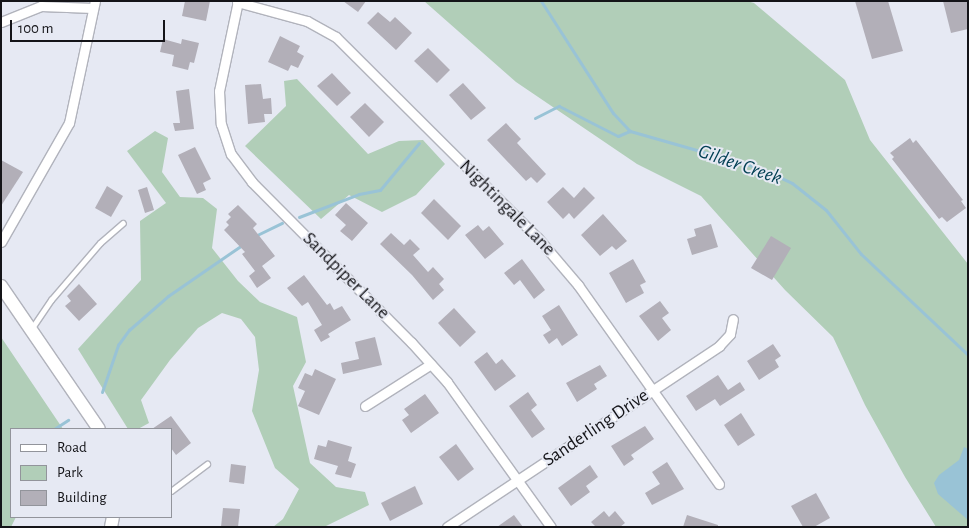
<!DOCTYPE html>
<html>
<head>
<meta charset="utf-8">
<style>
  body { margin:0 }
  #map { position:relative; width:969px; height:528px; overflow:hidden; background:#e6e9f3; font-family:"Alegreya Sans",sans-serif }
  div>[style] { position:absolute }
  .green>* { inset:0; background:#b1ceb8 }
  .water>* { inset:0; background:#99c3d6 }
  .stream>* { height:3px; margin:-1.5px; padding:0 1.5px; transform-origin:1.5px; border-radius:1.5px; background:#99c3d6 }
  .building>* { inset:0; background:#b2afb8 }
  .roads { filter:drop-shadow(1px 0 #b1b3bc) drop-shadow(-1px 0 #b1b3bc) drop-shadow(0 1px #b1b3bc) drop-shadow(0 -1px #b1b3bc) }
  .lane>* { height:4.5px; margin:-2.25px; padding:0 2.25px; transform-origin:2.25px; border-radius:2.25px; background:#fff }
  .street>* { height:9px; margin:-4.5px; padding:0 4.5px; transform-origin:4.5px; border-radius:4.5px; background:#fff }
  .secondary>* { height:12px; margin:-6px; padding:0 6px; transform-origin:6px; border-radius:6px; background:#fff }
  span { translate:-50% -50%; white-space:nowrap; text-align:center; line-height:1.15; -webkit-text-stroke:4px #e6e9f3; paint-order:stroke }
  .street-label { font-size:19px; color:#141418 }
  .water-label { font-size:20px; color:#034054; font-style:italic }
  .frame { position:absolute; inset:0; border:2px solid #141418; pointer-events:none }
  .legend { position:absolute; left:10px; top:428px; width:162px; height:90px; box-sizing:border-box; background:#e6e9f3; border:1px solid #92949b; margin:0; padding:6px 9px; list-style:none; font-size:15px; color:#141418 }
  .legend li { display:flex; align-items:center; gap:10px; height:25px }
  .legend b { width:25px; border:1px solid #92949b }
  .scale { position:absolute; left:10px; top:20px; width:155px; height:22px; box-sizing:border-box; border:2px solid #141418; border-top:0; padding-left:6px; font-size:15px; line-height:18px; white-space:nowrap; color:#141418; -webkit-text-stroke:4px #e6e9f3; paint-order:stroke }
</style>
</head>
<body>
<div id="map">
  <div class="green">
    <i style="clip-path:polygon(424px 1px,747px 1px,754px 3px,845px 80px,870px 140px,968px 264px,968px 527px,936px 527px,905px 477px,865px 405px,833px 337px,785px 290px,701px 196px,637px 164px,516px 82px)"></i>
    <i style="clip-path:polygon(297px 79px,368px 154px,399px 141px,423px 140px,445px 164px,416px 195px,382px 212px,349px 195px,321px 219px,245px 146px,286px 106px,284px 81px)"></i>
    <i style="clip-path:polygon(155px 131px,168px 138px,162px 172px,180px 197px,203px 198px,217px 209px,212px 248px,238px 281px,260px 302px,297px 317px,306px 362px,293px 386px,310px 463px,336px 487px,365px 492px,369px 505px,324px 527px,273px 527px,283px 519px,299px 489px,275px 468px,252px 411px,259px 370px,255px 337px,241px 319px,222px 313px,198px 328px,170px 360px,141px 400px,149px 423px,138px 429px,128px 429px,78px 349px,141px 280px,140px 221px,166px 203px,127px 151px)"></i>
    <i style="clip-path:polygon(1px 337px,63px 429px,11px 429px,11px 517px,16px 517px,11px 527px,1px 527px)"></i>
  </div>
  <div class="water">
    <i style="clip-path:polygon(964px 447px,968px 449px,968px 520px,938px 494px,934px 483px,939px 475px,959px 460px)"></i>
  </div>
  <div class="stream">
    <i style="left:541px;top:1px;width:133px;rotate:57.3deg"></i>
    <i style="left:613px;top:113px;width:25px;rotate:47deg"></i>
    <i style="left:630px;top:131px;width:135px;rotate:15.9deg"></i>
    <i style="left:760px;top:168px;width:35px;rotate:25deg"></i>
    <i style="left:792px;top:183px;width:43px;rotate:38.5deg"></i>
    <i style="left:826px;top:210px;width:56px;rotate:51.5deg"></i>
    <i style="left:861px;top:254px;width:147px;rotate:43.3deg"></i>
    <i style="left:535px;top:118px;width:27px;rotate:-27deg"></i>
    <i style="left:559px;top:106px;width:66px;rotate:27deg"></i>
    <i style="left:618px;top:136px;width:13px;rotate:-23deg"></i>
    <i style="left:299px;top:217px;width:64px;rotate:-21deg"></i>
    <i style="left:359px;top:194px;width:21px;rotate:-11deg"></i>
    <i style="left:380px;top:190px;width:61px;rotate:-50.3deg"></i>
    <i style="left:255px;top:236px;width:30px;rotate:-26deg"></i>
    <i style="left:102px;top:392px;width:50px;rotate:-71.2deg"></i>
    <i style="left:118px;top:345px;width:19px;rotate:-54deg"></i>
    <i style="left:129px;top:330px;width:52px;rotate:-41.1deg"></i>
    <i style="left:168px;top:296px;width:90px;rotate:-34.6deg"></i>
    <i style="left:54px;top:429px;width:17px;rotate:-33deg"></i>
  </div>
  <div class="building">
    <i style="clip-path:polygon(185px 1px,210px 1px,206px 21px,182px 16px)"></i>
    <i style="clip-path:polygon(343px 1px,366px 1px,358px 12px)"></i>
    <i style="clip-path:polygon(855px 1px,888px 1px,903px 51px,872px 59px)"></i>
    <i style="clip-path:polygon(943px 1px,968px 1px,968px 29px,951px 33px)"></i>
    <i style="clip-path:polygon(378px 12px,390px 22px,395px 17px,412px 33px,396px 50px,367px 23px)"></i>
    <i style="clip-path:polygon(280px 36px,300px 46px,297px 52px,304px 56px,298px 68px,291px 65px,288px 71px,268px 62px)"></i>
    <i style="clip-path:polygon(163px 39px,181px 44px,182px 39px,199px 43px,194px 63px,190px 62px,188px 70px,172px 66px,174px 55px,160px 52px)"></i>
    <i style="clip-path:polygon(428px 48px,450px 70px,437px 83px,414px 61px)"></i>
    <i style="clip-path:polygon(332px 73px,351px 93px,337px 106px,317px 86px)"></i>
    <i style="clip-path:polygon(463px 83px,486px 108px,471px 120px,449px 95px)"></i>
    <i style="clip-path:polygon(261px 84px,263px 99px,271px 98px,272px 114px,264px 114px,265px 122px,248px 124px,245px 85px)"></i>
    <i style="clip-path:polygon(189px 89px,194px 129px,175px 131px,173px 123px,180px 123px,176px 91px)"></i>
    <i style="clip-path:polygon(365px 103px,384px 122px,369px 137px,350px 117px)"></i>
    <i style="clip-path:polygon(506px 123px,521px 139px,517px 143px,546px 174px,537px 183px,531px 177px,526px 181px,487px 140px)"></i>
    <i style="clip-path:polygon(910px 138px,913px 143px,916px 140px,963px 200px,961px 201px,966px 208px,947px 222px,942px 217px,939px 219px,892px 159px,894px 157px,890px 153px)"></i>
    <i style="clip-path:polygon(195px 147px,211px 179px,203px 183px,206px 190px,197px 194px,178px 155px)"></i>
    <i style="clip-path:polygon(1px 160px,23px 172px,1px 206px)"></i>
    <i style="clip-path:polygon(107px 186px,123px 196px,111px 217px,95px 208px)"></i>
    <i style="clip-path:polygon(147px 187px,154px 210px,145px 213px,138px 190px)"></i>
    <i style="clip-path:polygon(563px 187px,574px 198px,584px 187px,595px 198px,574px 219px,569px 213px,563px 219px,547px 202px)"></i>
    <i style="clip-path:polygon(434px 199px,461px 226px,448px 240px,421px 213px)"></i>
    <i style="clip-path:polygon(346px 203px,368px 223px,352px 241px,340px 231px,346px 225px,335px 215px)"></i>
    <i style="clip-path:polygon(238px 205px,257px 224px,253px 228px,275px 256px,262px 266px,271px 278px,257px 288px,249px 276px,255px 271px,242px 254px,245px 252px,224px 230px,229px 225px,226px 222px,231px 217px,228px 214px)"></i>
    <i style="clip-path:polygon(603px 214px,627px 241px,616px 250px,612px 246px,600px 256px,581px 235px)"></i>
    <i style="clip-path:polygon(711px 224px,718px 247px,692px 255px,687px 239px,696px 236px,694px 229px)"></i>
    <i style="clip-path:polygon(478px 225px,483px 231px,489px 226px,504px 244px,485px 259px,465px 235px)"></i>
    <i style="clip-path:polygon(391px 233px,404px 245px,410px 239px,420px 249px,413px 255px,428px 272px,433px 267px,444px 279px,439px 284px,444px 290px,433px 300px,412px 275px,380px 244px)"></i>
    <i style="clip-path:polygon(771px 236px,791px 248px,772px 280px,751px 268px)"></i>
    <i style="clip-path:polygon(522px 259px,545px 290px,534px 299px,520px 280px,514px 285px,504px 273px)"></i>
    <i style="clip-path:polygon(633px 259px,646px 282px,640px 285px,644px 293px,626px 303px,609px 273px)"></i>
    <i style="clip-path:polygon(304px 275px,327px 305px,330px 303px,334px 310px,342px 306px,351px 320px,328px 334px,330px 337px,321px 342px,314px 330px,322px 325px,308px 302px,302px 306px,287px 288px)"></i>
    <i style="clip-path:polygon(79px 284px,97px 304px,79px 321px,65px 306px,71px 301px,67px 296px)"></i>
    <i style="clip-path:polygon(660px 301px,669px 313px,662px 318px,671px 330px,658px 341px,639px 316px)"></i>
    <i style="clip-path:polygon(559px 305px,578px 335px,562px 346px,557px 338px,549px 344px,543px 335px,551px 330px,542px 316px)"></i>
    <i style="clip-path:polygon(454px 308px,476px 332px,460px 347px,438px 323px)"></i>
    <i style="clip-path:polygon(375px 337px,382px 365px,343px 374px,341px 363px,359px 359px,355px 342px)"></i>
    <i style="clip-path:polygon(773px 344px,781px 356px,775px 360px,779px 367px,759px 380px,747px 361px)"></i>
    <i style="clip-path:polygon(487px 352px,496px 364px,502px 359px,516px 376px,495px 391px,474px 362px)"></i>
    <i style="clip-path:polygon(600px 365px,607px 376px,594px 384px,597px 389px,577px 402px,566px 383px)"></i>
    <i style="clip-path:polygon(315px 369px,336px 379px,319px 415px,298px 406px,305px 391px,298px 388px,305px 373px,312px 376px)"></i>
    <i style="clip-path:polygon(718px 375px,728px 390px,740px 382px,745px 390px,720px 406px,715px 399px,696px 411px,686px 396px)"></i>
    <i style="clip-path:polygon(528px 392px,537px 405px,531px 410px,545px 429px,532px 438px,509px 406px)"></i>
    <i style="clip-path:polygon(425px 394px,439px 413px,411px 433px,402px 420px,409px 415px,404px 409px)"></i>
    <i style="clip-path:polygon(741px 413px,755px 435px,738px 446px,724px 425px)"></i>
    <i style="clip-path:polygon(171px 416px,191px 443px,176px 455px,171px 448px,171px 429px,152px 429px)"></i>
    <i style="clip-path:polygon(645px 426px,654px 439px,631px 455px,634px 459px,624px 466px,611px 446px)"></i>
    <i style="clip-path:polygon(328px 440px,352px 447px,348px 461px,356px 464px,351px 478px,335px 474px,338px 466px,314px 459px,318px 445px,326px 447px)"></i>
    <i style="clip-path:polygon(456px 444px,474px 469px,458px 481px,439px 457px)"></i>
    <i style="clip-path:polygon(667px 462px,684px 489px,652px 505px,645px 493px,660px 484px,652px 472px)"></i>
    <i style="clip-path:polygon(231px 464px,246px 466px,244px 484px,229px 482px)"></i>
    <i style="clip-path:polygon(590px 465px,598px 477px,586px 486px,590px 492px,571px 506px,558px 488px)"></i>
    <i style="clip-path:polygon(415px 486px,423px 504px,390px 521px,381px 503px)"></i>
    <i style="clip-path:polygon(816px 493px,830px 518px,814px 527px,803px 527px,791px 506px)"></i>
    <i style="clip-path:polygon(223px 508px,240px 509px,238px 527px,221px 527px)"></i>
    <i style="clip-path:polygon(604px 511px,609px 517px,615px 511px,625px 523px,620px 527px,596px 527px,591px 522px)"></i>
    <i style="clip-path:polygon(514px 515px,523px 527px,497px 527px)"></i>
    <i style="clip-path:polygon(687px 515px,718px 525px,718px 527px,683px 527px)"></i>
  </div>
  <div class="roads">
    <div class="lane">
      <i style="left:32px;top:328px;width:34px;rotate:-56deg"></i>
      <i style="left:51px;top:300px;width:75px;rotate:-49.3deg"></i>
      <i style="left:100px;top:243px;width:30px;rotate:-41deg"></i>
      <i style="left:171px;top:491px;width:45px;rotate:-36.9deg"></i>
    </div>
    <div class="street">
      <i style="left:238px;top:1px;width:92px;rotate:101.9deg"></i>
      <i style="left:219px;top:91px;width:33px;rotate:87deg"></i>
      <i style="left:221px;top:124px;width:32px;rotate:72deg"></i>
      <i style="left:231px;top:154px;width:35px;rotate:53deg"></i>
      <i style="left:252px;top:182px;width:226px;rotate:45.2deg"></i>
      <i style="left:411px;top:342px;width:54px;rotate:48deg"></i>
      <i style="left:447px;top:382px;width:178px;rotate:54.4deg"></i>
      <i style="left:237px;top:2px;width:73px;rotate:15.2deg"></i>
      <i style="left:307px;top:21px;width:33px;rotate:29deg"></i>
      <i style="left:336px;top:37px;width:285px;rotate:44.9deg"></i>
      <i style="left:538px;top:238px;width:62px;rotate:49.6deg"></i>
      <i style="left:578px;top:285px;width:244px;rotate:54.7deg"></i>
      <i style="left:1px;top:22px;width:43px;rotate:-21.8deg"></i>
      <i style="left:41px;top:6px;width:52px;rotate:2.2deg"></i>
      <i style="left:1px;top:242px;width:137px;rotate:-60.3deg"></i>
      <i style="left:69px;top:123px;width:125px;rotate:-78deg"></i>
      <i style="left:365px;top:406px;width:78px;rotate:-32.5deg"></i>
      <i style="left:447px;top:527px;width:327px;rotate:-33.6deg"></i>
      <i style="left:719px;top:346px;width:16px;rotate:-47deg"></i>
      <i style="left:730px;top:334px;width:15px;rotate:-79deg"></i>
    </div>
    <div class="secondary">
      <i style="left:1px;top:286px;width:173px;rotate:55.6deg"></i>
      <i style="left:111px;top:527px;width:10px;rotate:-79deg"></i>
    </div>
  </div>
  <div class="street-label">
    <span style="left:507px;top:208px;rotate:45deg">Nightingale Lane</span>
    <span style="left:346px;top:276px;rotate:45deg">Sandpiper Lane</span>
    <span style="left:596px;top:428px;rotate:-34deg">Sanderling Drive</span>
  </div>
  <div class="water-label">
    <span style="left:740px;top:165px;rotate:19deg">Gilder Creek</span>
  </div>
  <div class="frame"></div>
  <ul class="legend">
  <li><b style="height:6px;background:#fff"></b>Road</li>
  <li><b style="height:14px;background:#b1ceb8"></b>Park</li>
  <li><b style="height:14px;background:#b2afb8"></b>Building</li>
  </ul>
  <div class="scale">100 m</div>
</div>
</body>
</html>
